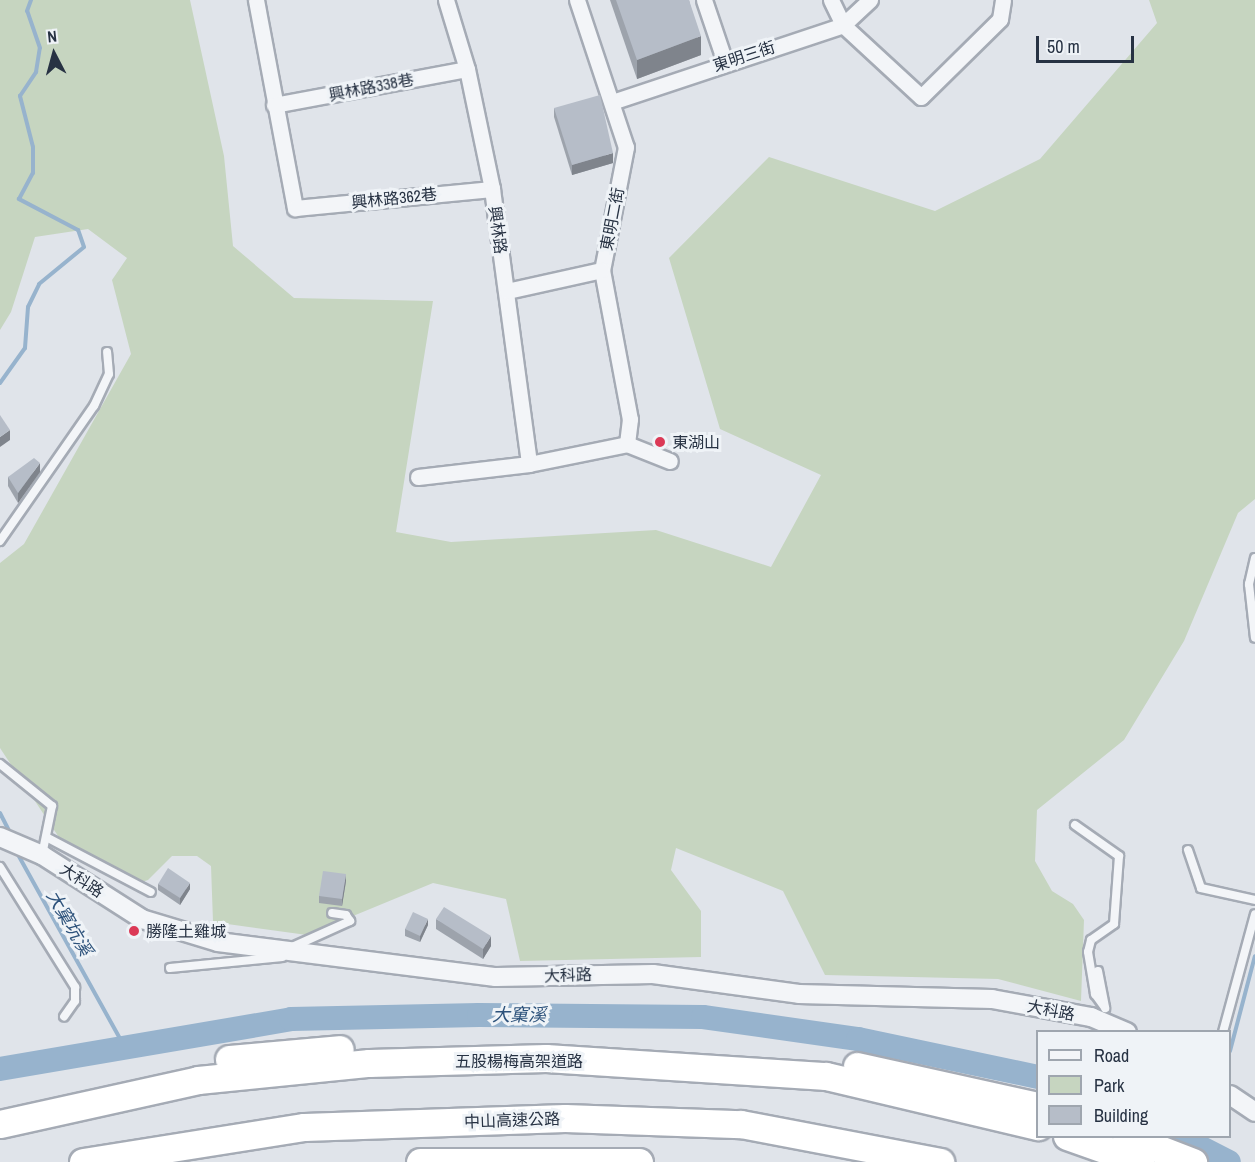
<!DOCTYPE html>
<html>
<head>
<meta charset="utf-8">
<style>
  body { margin:0 }
  #map { position:relative; width:1255px; height:1162px; overflow:hidden; background:#e0e4ea; font-family:"Archivo Narrow","Noto Sans TC",sans-serif }
  div>[style] { position:absolute }
  .green>* { inset:0; background:#c6d5c0 }
  .stream>* { height:4px; margin:-2px; padding:0 2px; transform-origin:2px; border-radius:2px; background:#97b3cd }
  .river>* { height:24px; margin:-12px; padding:0 12px; transform-origin:12px; border-radius:12px; background:#97b3cd }
  .roads { filter:drop-shadow(2px 0 #a5abb5) drop-shadow(-2px 0 #a5abb5) drop-shadow(0 2px #a5abb5) drop-shadow(0 -2px #a5abb5) }
  .service>* { height:8px; margin:-4px; padding:0 4px; transform-origin:4px; border-radius:4px; background:#f3f5f8 }
  .minor>* { height:15px; margin:-7.5px; padding:0 7.5px; transform-origin:7.5px; border-radius:7.5px; background:#f3f5f8 }
  .tertiary>* { height:18px; margin:-9px; padding:0 9px; transform-origin:9px; border-radius:9px; background:#f3f5f8 }
  .motorway>* { height:27px; margin:-13.5px; padding:0 13.5px; transform-origin:13.5px; border-radius:13.5px; background:#fff }
  .wall>* { inset:0; background:#9da3ac }
  .shaded-wall>* { inset:0; background:#7f848c }
  .building>* { inset:0; background:#b6bdc8 }
  .dots>* { width:16px; height:16px; translate:-50% -50%; box-sizing:border-box; border:3px solid #eff3f7; border-radius:50% }
  span { translate:-50% -50%; white-space:nowrap; text-align:center; line-height:1.15; -webkit-text-stroke:6px #eff3f7; paint-order:stroke }
  .street-label { font-size:16px; color:#273243 }
  .poi-label { font-size:16px; color:#273243 }
  .left { translate:0 -50%; text-align:left }
  .water-label { font-size:18px; color:#2d527b; font-style:italic }
  .legend { position:absolute; left:1036px; top:1030px; width:195px; height:108px; box-sizing:border-box; background:#eff3f7; border:2px solid #9fa6af; margin:0; padding:8px 10px; list-style:none; font-size:18px; color:#273243 }
  .legend li { display:flex; align-items:center; gap:12px; height:30px }
  .legend b { width:30px; border:2px solid #9fa6af }
  .north { position:absolute; left:24px; top:24px; width:60px; height:60px; -webkit-text-stroke:4px #eff3f7; paint-order:stroke; rotate:354deg; font-size:16px; font-weight:700; line-height:24px; text-align:center; color:#273243 }
  .north::after { content:''; display:block; margin:auto; width:21px; height:27px; background:#273243; clip-path:polygon(50% 0,100% 100%,50% 72%,0 100%) }
  .scale { position:absolute; left:1036px; top:36px; width:98px; height:27px; box-sizing:border-box; border:3px solid #273243; border-top:0; padding-left:8px; font-size:18px; line-height:21px; white-space:nowrap; color:#273243; -webkit-text-stroke:4px #eff3f7; paint-order:stroke }
</style>
</head>
<body>
<div id="map">
  <div class="green">
    <i style="clip-path:polygon(0 0,190px 0,224px 156px,233px 246px,294px 298px,433px 301px,396px 532px,451px 542px,656px 530px,771px 567px,821px 475px,720px 429px,669px 258px,769px 157px,935px 211px,1040px 159px,1157px 23px,1149px 0,1255px 0,1255px 499px,1238px 513px,1184px 641px,1124px 740px,1037px 810px,1035px 861px,1052px 891px,1073px 904px,1084px 920px,1081px 1001px,998px 979px,825px 975px,783px 891px,676px 848px,671px 870px,701px 911px,701px 957px,520px 961px,506px 899px,433px 883px,307px 935px,213px 922px,211px 866px,197px 856px,172px 856px,148px 880px,133px 885px,64px 845px,0 748px,0 563px,24px 544px,131px 354px,112px 280px,127px 258px,88px 229px,35px 237px,11px 312px,0 330px)"></i>
  </div>
  <div class="stream">
    <i style="left:0;top:383px;width:43px;rotate:-54.5deg"></i>
    <i style="left:25px;top:348px;width:41px;rotate:-85.8deg"></i>
    <i style="left:28px;top:307px;width:25px;rotate:-64deg"></i>
    <i style="left:39px;top:284px;width:58px;rotate:-39.4deg"></i>
    <i style="left:84px;top:247px;width:18px;rotate:-109deg"></i>
    <i style="left:78px;top:230px;width:67px;rotate:-152.3deg"></i>
    <i style="left:19px;top:199px;width:30px;rotate:-62deg"></i>
    <i style="left:33px;top:173px;width:26px;rotate:-90deg"></i>
    <i style="left:33px;top:147px;width:53px;rotate:-104.3deg"></i>
    <i style="left:20px;top:96px;width:29px;rotate:-56deg"></i>
    <i style="left:36px;top:72px;width:24px;rotate:-81deg"></i>
    <i style="left:40px;top:48px;width:39px;rotate:-109deg"></i>
    <i style="left:27px;top:11px;width:12px;rotate:-70deg"></i>
    <i style="left:0;top:813px;width:25px;rotate:63deg"></i>
    <i style="left:16px;top:851px;width:221px;rotate:61deg"></i>
    <i style="left:1230px;top:1051px;width:98px;rotate:-75.3deg"></i>
  </div>
  <div class="river">
    <i style="left:0;top:1069px;width:295px;rotate:-9.7deg"></i>
    <i style="left:291px;top:1019px;width:188px;rotate:-1.2deg"></i>
    <i style="left:479px;top:1015px;width:224px;rotate:0.5deg"></i>
    <i style="left:703px;top:1017px;width:157px;rotate:8.1deg"></i>
    <i style="left:858px;top:1039px;width:184px;rotate:11.9deg"></i>
    <i style="left:1178px;top:1136px;width:57px;rotate:27deg"></i>
  </div>
  <div class="roads">
    <div class="service">
      <i style="left:0;top:541px;width:165px;rotate:-55.2deg"></i>
      <i style="left:94px;top:406px;width:35px;rotate:-65deg"></i>
      <i style="left:109px;top:374px;width:22px;rotate:-95deg"></i>
      <i style="left:1255px;top:558px;width:27px;rotate:103deg"></i>
      <i style="left:1249px;top:584px;width:54px;rotate:83.7deg"></i>
      <i style="left:0;top:764px;width:67px;rotate:38.9deg"></i>
      <i style="left:52px;top:806px;width:50px;rotate:101.5deg"></i>
      <i style="left:1075px;top:825px;width:54px;rotate:35.2deg"></i>
      <i style="left:1119px;top:856px;width:68px;rotate:94.2deg"></i>
      <i style="left:1114px;top:924px;width:28px;rotate:145deg"></i>
      <i style="left:1091px;top:940px;width:12px;rotate:104deg"></i>
      <i style="left:1088px;top:952px;width:43px;rotate:80.5deg"></i>
      <i style="left:1095px;top:994px;width:17px;rotate:54deg"></i>
      <i style="left:48px;top:838px;width:116px;rotate:27.7deg"></i>
      <i style="left:1188px;top:850px;width:40px;rotate:71.1deg"></i>
      <i style="left:1201px;top:888px;width:55px;rotate:12.5deg"></i>
      <i style="left:0;top:867px;width:142px;rotate:58deg"></i>
      <i style="left:75px;top:987px;width:14px;rotate:90deg"></i>
      <i style="left:75px;top:1001px;width:19px;rotate:125deg"></i>
      <i style="left:290px;top:948px;width:66px;rotate:-24.2deg"></i>
      <i style="left:350px;top:921px;width:7px;rotate:-124deg"></i>
      <i style="left:346px;top:915px;width:14px;rotate:-172deg"></i>
      <i style="left:170px;top:968px;width:113px;rotate:-5.6deg"></i>
      <i style="left:1098px;top:971px;width:38px;rotate:79deg"></i>
      <i style="left:1223px;top:1032px;width:122px;rotate:-74.8deg"></i>
    </div>
    <div class="minor">
      <i style="left:256px;top:0;width:212px;rotate:79.4deg"></i>
      <i style="left:295px;top:208px;width:198px;rotate:-5.5deg"></i>
      <i style="left:446px;top:0;width:72px;rotate:73.1deg"></i>
      <i style="left:467px;top:69px;width:123px;rotate:78.2deg"></i>
      <i style="left:492px;top:189px;width:277px;rotate:82.3deg"></i>
      <i style="left:577px;top:0;width:155px;rotate:71.6deg"></i>
      <i style="left:626px;top:147px;width:125px;rotate:101deg"></i>
      <i style="left:602px;top:270px;width:152px;rotate:79.4deg"></i>
      <i style="left:630px;top:419px;width:25px;rotate:97deg"></i>
      <i style="left:704px;top:0;width:65px;rotate:71.3deg"></i>
      <i style="left:831px;top:0;width:28px;rotate:64deg"></i>
      <i style="left:843px;top:25px;width:106px;rotate:42.7deg"></i>
      <i style="left:921px;top:97px;width:111px;rotate:-44.6deg"></i>
      <i style="left:1000px;top:19px;width:19px;rotate:-81deg"></i>
      <i style="left:612px;top:102px;width:243px;rotate:-18.4deg"></i>
      <i style="left:843px;top:25px;width:37px;rotate:-43deg"></i>
      <i style="left:274px;top:105px;width:196px;rotate:-10.6deg"></i>
      <i style="left:507px;top:291px;width:97px;rotate:-12.5deg"></i>
      <i style="left:418px;top:477px;width:112px;rotate:-6.7deg"></i>
      <i style="left:529px;top:464px;width:100px;rotate:-11.5deg"></i>
      <i style="left:627px;top:444px;width:46px;rotate:21.6deg"></i>
    </div>
    <div class="tertiary">
      <i style="left:0;top:837px;width:46px;rotate:23.2deg"></i>
      <i style="left:42px;top:855px;width:119px;rotate:32.6deg"></i>
      <i style="left:142px;top:919px;width:79px;rotate:16.8deg"></i>
      <i style="left:218px;top:942px;width:280px;rotate:7.2deg"></i>
      <i style="left:496px;top:977px;width:157px;rotate:-1.1deg"></i>
      <i style="left:653px;top:974px;width:147px;rotate:7.8deg"></i>
      <i style="left:799px;top:994px;width:193px;rotate:1.5deg"></i>
      <i style="left:992px;top:999px;width:101px;rotate:10.3deg"></i>
      <i style="left:1091px;top:1017px;width:39px;rotate:23deg"></i>
      <i style="left:1230px;top:1095px;width:30px;rotate:34deg"></i>
    </div>
    <div class="motorway">
      <i style="left:229px;top:1059px;width:111px;rotate:-5.1deg"></i>
      <i style="left:857px;top:1066px;width:185px;rotate:12.5deg"></i>
      <i style="left:0;top:1124px;width:203px;rotate:-12.5deg"></i>
      <i style="left:198px;top:1080px;width:172px;rotate:-5.7deg"></i>
      <i style="left:369px;top:1063px;width:177px;rotate:-1.6deg"></i>
      <i style="left:546px;top:1058px;width:281px;rotate:3.7deg"></i>
      <i style="left:826px;top:1076px;width:218px;rotate:13.3deg"></i>
      <i style="left:1067px;top:1136px;width:78px;rotate:19.4deg"></i>
      <i style="left:1126px;top:1136px;width:72px;rotate:21.2deg"></i>
      <i style="left:83px;top:1162px;width:224px;rotate:-9deg"></i>
      <i style="left:304px;top:1127px;width:261px;rotate:-2deg"></i>
      <i style="left:565px;top:1118px;width:176px;rotate:2deg"></i>
      <i style="left:741px;top:1124px;width:203px;rotate:10.8deg"></i>
      <i style="left:420px;top:1162px;width:219px"></i>
    </div>
  </div>
  <div class="wall">
    <i style="clip-path:polygon(610px 0,689px 0,701px 55px,637px 79px)"></i>
    <i style="clip-path:polygon(554px 108px,613px 163px,572px 175px,554px 117px)"></i>
    <i style="clip-path:polygon(40px 472px,18px 503px,8px 486px,8px 477px)"></i>
    <i style="clip-path:polygon(346px 881px,342px 906px,319px 903px,319px 896px)"></i>
    <i style="clip-path:polygon(158px 884px,190px 889px,180px 905px,158px 890px)"></i>
    <i style="clip-path:polygon(436px 919px,491px 946px,483px 959px,436px 929px)"></i>
    <i style="clip-path:polygon(428px 925px,420px 942px,405px 936px,405px 929px)"></i>
  </div>
  <div class="shaded-wall">
    <i style="clip-path:polygon(701px 36px,701px 55px,637px 79px,637px 60px)"></i>
    <i style="clip-path:polygon(613px 153px,613px 163px,572px 175px,572px 165px)"></i>
    <i style="clip-path:polygon(10px 430px,10px 440px,0 447px,0 437px)"></i>
    <i style="clip-path:polygon(40px 463px,40px 472px,18px 503px,18px 493px)"></i>
    <i style="clip-path:polygon(346px 874px,346px 881px,342px 906px,342px 899px)"></i>
    <i style="clip-path:polygon(190px 883px,190px 889px,180px 905px,180px 898px)"></i>
    <i style="clip-path:polygon(428px 919px,428px 925px,420px 942px,420px 936px)"></i>
    <i style="clip-path:polygon(491px 936px,491px 946px,483px 959px,483px 949px)"></i>
  </div>
  <div class="building">
    <i style="clip-path:polygon(616px 0,689px 0,701px 36px,637px 60px)"></i>
    <i style="clip-path:polygon(600px 95px,613px 153px,572px 165px,554px 108px)"></i>
    <i style="clip-path:polygon(0 415px,10px 430px,0 437px)"></i>
    <i style="clip-path:polygon(34px 458px,40px 463px,18px 493px,8px 477px)"></i>
    <i style="clip-path:polygon(168px 868px,190px 883px,180px 898px,158px 884px)"></i>
    <i style="clip-path:polygon(323px 871px,346px 874px,342px 899px,319px 896px)"></i>
    <i style="clip-path:polygon(444px 907px,491px 936px,483px 949px,436px 919px)"></i>
    <i style="clip-path:polygon(413px 912px,428px 919px,420px 936px,405px 929px)"></i>
  </div>
  <div class="dots">
    <i style="left:660px;top:442px;background:#db3956"></i>
    <i style="left:134px;top:931px;background:#db3956"></i>
  </div>
  <div class="street-label">
    <span style="left:744px;top:56px;rotate:-18deg">東明三街</span>
    <span style="left:371px;top:87px;rotate:-11deg">興林路338巷</span>
    <span style="left:394px;top:198px;rotate:-6deg">興林路362巷</span>
    <span style="left:612px;top:219px;rotate:-79deg">東明二街</span>
    <span style="left:498px;top:230px;rotate:82deg">興林路</span>
    <span style="left:82px;top:880px;rotate:33deg">大科路</span>
    <span style="left:568px;top:975px;rotate:-2deg">大科路</span>
    <span style="left:1051px;top:1010px;rotate:11deg">大科路</span>
    <span style="left:519px;top:1061px">五股楊梅高架道路</span>
    <span style="left:512px;top:1120px;rotate:-2deg">中山高速公路</span>
  </div>
  <div class="poi-label">
    <span class="left" style="left:672px;top:442px">東湖山</span>
    <span class="left" style="left:146px;top:931px">勝隆土雞城</span>
  </div>
  <div class="water-label">
    <span style="left:69px;top:923px;rotate:60deg">大窠坑溪</span>
    <span style="left:519px;top:1015px">大窠溪</span>
  </div>
  <ul class="legend">
  <li><b style="height:8px;background:#f3f5f8"></b>Road</li>
  <li><b style="height:16px;background:#c6d5c0"></b>Park</li>
  <li><b style="height:16px;background:#b6bdc8"></b>Building</li>
  </ul>
  <div class="north">N</div>
  <div class="scale">50 m</div>
</div>
</body>
</html>
